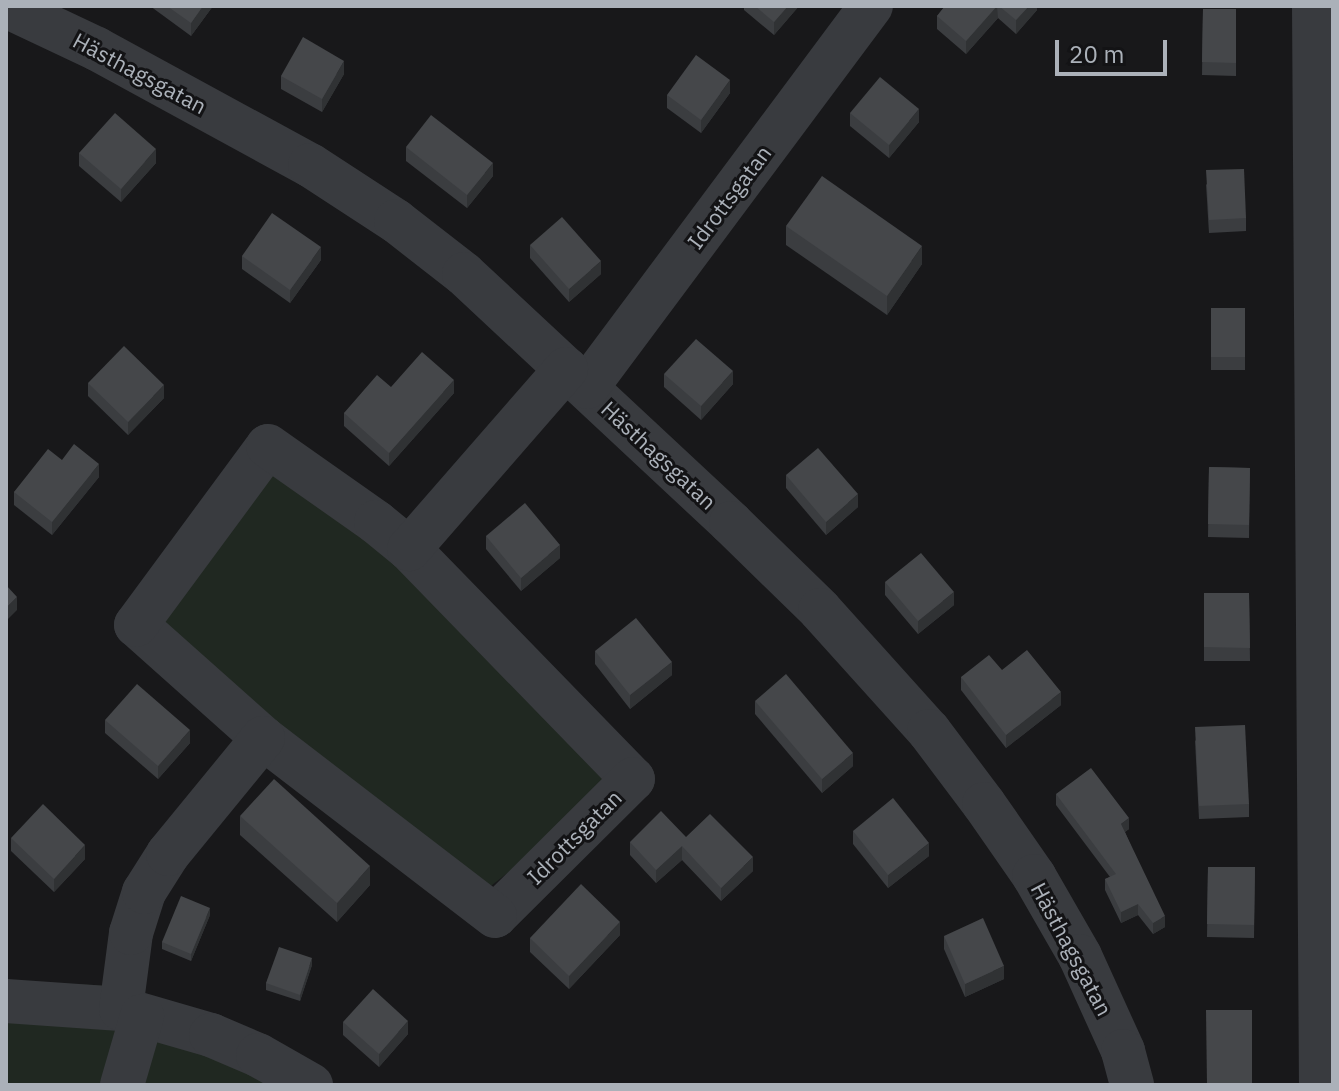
<!DOCTYPE html>
<html>
<head>
<meta charset="utf-8">
<style>
  body { margin:0 }
  #map { position:relative; width:1339px; height:1091px; overflow:hidden; background:#18181a; font-family:"IBM Plex Sans",sans-serif }
  div>[style] { position:absolute }
  .green>* { inset:0; background:#202821 }
  .minor>* { height:44px; margin:-22px; padding:0 22px; transform-origin:22px; border-radius:22px; background:#393b3f }
  .wall>* { inset:0; background:#3b3d40 }
  .shaded-wall>* { inset:0; background:#303234 }
  .building>* { inset:0; background:#45474a }
  span { translate:-50% -50%; white-space:nowrap; text-align:center; line-height:1.15; -webkit-text-stroke:6px #131315; paint-order:stroke }
  .street-label { font-size:22px; color:#abb1b9 }
  .frame { position:absolute; inset:0; border:8px solid #abb1b9; pointer-events:none }
  .scale { position:absolute; left:1055px; top:40px; width:112px; height:36px; box-sizing:border-box; border:4px solid #abb1b9; border-top:0; padding-left:10px; font-size:24px; line-height:28px; white-space:nowrap; color:#abb1b9; -webkit-text-stroke:6px #131315; paint-order:stroke }
</style>
</head>
<body>
<div id="map">
  <div class="green">
    <i style="clip-path:polygon(267px 452px,396px 536px,631px 777px,487px 889px,139px 618px)"></i>
    <i style="clip-path:polygon(6px 981px,117px 986px,332px 1085px,6px 1085px)"></i>
  </div>
  <div class="minor">
    <i style="left:6px;top:6px;width:101px;rotate:25.3deg"></i>
    <i style="left:97px;top:49px;width:243px;rotate:28.6deg"></i>
    <i style="left:310px;top:165px;width:103px;rotate:33.1deg"></i>
    <i style="left:396px;top:221px;width:86px;rotate:37.9deg"></i>
    <i style="left:464px;top:274px;width:365px;rotate:43deg"></i>
    <i style="left:731px;top:523px;width:124px;rotate:44.3deg"></i>
    <i style="left:820px;top:610px;width:163px;rotate:48deg"></i>
    <i style="left:929px;top:731px;width:91px;rotate:53deg"></i>
    <i style="left:984px;top:804px;width:88px;rotate:55.2deg"></i>
    <i style="left:1034px;top:876px;width:92px;rotate:60.1deg"></i>
    <i style="left:1080px;top:956px;width:104px;rotate:65.6deg"></i>
    <i style="left:1123px;top:1051px;width:35px;rotate:75deg"></i>
    <i style="left:1314px;top:6px;width:1079px;rotate:89.63deg"></i>
    <i style="left:587px;top:387px;width:475px;rotate:-53.3deg"></i>
    <i style="left:409px;top:549px;width:321px;rotate:45.8deg"></i>
    <i style="left:633px;top:779px;width:194px;rotate:135.2deg"></i>
    <i style="left:495px;top:916px;width:292px;rotate:-142.5deg"></i>
    <i style="left:263px;top:738px;width:170px;rotate:-138.3deg"></i>
    <i style="left:136px;top:625px;width:222px;rotate:-53.6deg"></i>
    <i style="left:268px;top:446px;width:132px;rotate:35.1deg"></i>
    <i style="left:376px;top:522px;width:43px;rotate:39.3deg"></i>
    <i style="left:409px;top:549px;width:239px;rotate:-48.9deg"></i>
    <i style="left:6px;top:1001px;width:115px;rotate:4deg"></i>
    <i style="left:121px;top:1009px;width:94px;rotate:16.1deg"></i>
    <i style="left:211px;top:1035px;width:51px;rotate:23.1deg"></i>
    <i style="left:258px;top:1055px;width:61px;rotate:29.5deg"></i>
    <i style="left:121px;top:1009px;width:77px;rotate:-82.5deg"></i>
    <i style="left:131px;top:933px;width:43px;rotate:-72.4deg"></i>
    <i style="left:144px;top:892px;width:45px;rotate:-57.7deg"></i>
    <i style="left:168px;top:854px;width:150px;rotate:-50.7deg"></i>
    <i style="left:122px;top:1085px;width:72px;rotate:-73.8deg"></i>
  </div>
  <div class="wall">
    <i style="clip-path:polygon(150px 6px,213px 6px,191px 36px)"></i>
    <i style="clip-path:polygon(744px 6px,799px 6px,774px 35px,744px 10px)"></i>
    <i style="clip-path:polygon(945px 6px,1037px 6px,1037px 10px,1016px 34px,998px 18px,966px 54px,937px 29px,937px 16px)"></i>
    <i style="clip-path:polygon(1203px 9px,1236px 9px,1236px 76px,1202px 75px)"></i>
    <i style="clip-path:polygon(344px 74px,322px 112px,281px 89px,281px 76px)"></i>
    <i style="clip-path:polygon(730px 93px,701px 133px,667px 108px,667px 95px)"></i>
    <i style="clip-path:polygon(850px 113px,919px 122px,889px 158px,850px 126px)"></i>
    <i style="clip-path:polygon(406px 147px,493px 176px,467px 208px,406px 161px)"></i>
    <i style="clip-path:polygon(79px 153px,156px 163px,121px 202px,79px 166px)"></i>
    <i style="clip-path:polygon(1206px 184px,1246px 218px,1246px 231px,1209px 233px)"></i>
    <i style="clip-path:polygon(786px 226px,922px 264px,887px 315px,786px 245px)"></i>
    <i style="clip-path:polygon(530px 245px,601px 274px,569px 302px,530px 258px)"></i>
    <i style="clip-path:polygon(242px 256px,321px 260px,290px 303px,242px 269px)"></i>
    <i style="clip-path:polygon(1211px 308px,1245px 308px,1245px 370px,1211px 370px)"></i>
    <i style="clip-path:polygon(664px 374px,733px 384px,701px 420px,664px 387px)"></i>
    <i style="clip-path:polygon(88px 383px,164px 398px,128px 435px,88px 396px)"></i>
    <i style="clip-path:polygon(391px 387px,454px 393px,389px 466px,344px 426px,344px 413px)"></i>
    <i style="clip-path:polygon(62px 460px,99px 477px,52px 535px,14px 505px,14px 492px)"></i>
    <i style="clip-path:polygon(1209px 467px,1250px 468px,1249px 538px,1208px 537px)"></i>
    <i style="clip-path:polygon(786px 475px,858px 507px,826px 535px,786px 488px)"></i>
    <i style="clip-path:polygon(486px 536px,560px 558px,521px 591px,486px 549px)"></i>
    <i style="clip-path:polygon(885px 582px,954px 605px,918px 634px,885px 595px)"></i>
    <i style="clip-path:polygon(1204px 593px,1249px 593px,1250px 661px,1204px 661px)"></i>
    <i style="clip-path:polygon(595px 651px,672px 675px,630px 709px,595px 664px)"></i>
    <i style="clip-path:polygon(1002px 670px,1061px 705px,1006px 748px,961px 690px,961px 677px)"></i>
    <i style="clip-path:polygon(755px 701px,853px 766px,822px 793px,755px 714px)"></i>
    <i style="clip-path:polygon(105px 720px,190px 743px,158px 779px,105px 733px)"></i>
    <i style="clip-path:polygon(1195px 740px,1249px 804px,1249px 817px,1199px 819px)"></i>
    <i style="clip-path:polygon(1056px 794px,1129px 829px,1125px 832px,1165px 927px,1153px 934px,1138px 915px,1121px 923px,1105px 890px,1105px 879px,1110px 877px,1056px 805px)"></i>
    <i style="clip-path:polygon(240px 816px,370px 885px,337px 922px,240px 835px)"></i>
    <i style="clip-path:polygon(853px 831px,929px 856px,888px 888px,853px 844px)"></i>
    <i style="clip-path:polygon(686px 837px,753px 871px,721px 901px,682px 860px,656px 883px,630px 855px,630px 842px)"></i>
    <i style="clip-path:polygon(11px 838px,85px 859px,54px 892px,11px 851px)"></i>
    <i style="clip-path:polygon(1208px 867px,1255px 867px,1254px 938px,1207px 937px)"></i>
    <i style="clip-path:polygon(210px 915px,191px 961px,162px 949px,162px 942px)"></i>
    <i style="clip-path:polygon(620px 935px,569px 989px,530px 952px,530px 938px)"></i>
    <i style="clip-path:polygon(944px 936px,1004px 979px,965px 997px,944px 949px)"></i>
    <i style="clip-path:polygon(312px 965px,300px 1001px,266px 990px,266px 983px)"></i>
    <i style="clip-path:polygon(343px 1022px,408px 1034px,379px 1067px,343px 1035px)"></i>
  </div>
  <div class="shaded-wall">
    <i style="clip-path:polygon(203px 6px,213px 6px,191px 36px,191px 23px)"></i>
    <i style="clip-path:polygon(788px 6px,799px 6px,774px 35px,774px 22px)"></i>
    <i style="clip-path:polygon(997px 6px,998px 18px,966px 54px,966px 41px)"></i>
    <i style="clip-path:polygon(1029px 6px,1037px 6px,1037px 10px,1016px 34px,1016px 20px)"></i>
    <i style="clip-path:polygon(344px 61px,344px 74px,322px 112px,322px 99px)"></i>
    <i style="clip-path:polygon(730px 80px,730px 93px,701px 133px,701px 120px)"></i>
    <i style="clip-path:polygon(919px 109px,919px 122px,889px 158px,889px 145px)"></i>
    <i style="clip-path:polygon(156px 149px,156px 163px,121px 202px,121px 189px)"></i>
    <i style="clip-path:polygon(493px 163px,493px 176px,467px 208px,467px 195px)"></i>
    <i style="clip-path:polygon(922px 246px,922px 264px,887px 315px,887px 296px)"></i>
    <i style="clip-path:polygon(321px 247px,321px 260px,290px 303px,290px 290px)"></i>
    <i style="clip-path:polygon(601px 261px,601px 274px,569px 302px,569px 289px)"></i>
    <i style="clip-path:polygon(733px 371px,733px 384px,701px 420px,701px 406px)"></i>
    <i style="clip-path:polygon(454px 380px,454px 393px,389px 466px,389px 453px)"></i>
    <i style="clip-path:polygon(164px 385px,164px 398px,128px 435px,128px 422px)"></i>
    <i style="clip-path:polygon(99px 464px,99px 477px,52px 535px,52px 522px)"></i>
    <i style="clip-path:polygon(858px 494px,858px 507px,826px 535px,826px 522px)"></i>
    <i style="clip-path:polygon(560px 545px,560px 558px,521px 591px,521px 578px)"></i>
    <i style="clip-path:polygon(954px 592px,954px 605px,918px 634px,918px 621px)"></i>
    <i style="clip-path:polygon(17px 597px,17px 610px,6px 621px,6px 608px)"></i>
    <i style="clip-path:polygon(672px 662px,672px 675px,630px 709px,630px 695px)"></i>
    <i style="clip-path:polygon(1061px 692px,1061px 705px,1006px 748px,1006px 735px)"></i>
    <i style="clip-path:polygon(190px 730px,190px 743px,158px 779px,158px 766px)"></i>
    <i style="clip-path:polygon(853px 753px,853px 766px,822px 793px,822px 779px)"></i>
    <i style="clip-path:polygon(1129px 818px,1129px 829px,1121px 834px,1121px 824px)"></i>
    <i style="clip-path:polygon(929px 843px,929px 856px,888px 888px,888px 875px)"></i>
    <i style="clip-path:polygon(85px 845px,85px 859px,54px 892px,54px 879px)"></i>
    <i style="clip-path:polygon(682px 846px,682px 860px,656px 883px,656px 870px)"></i>
    <i style="clip-path:polygon(753px 857px,753px 871px,721px 901px,721px 888px)"></i>
    <i style="clip-path:polygon(370px 866px,370px 885px,337px 922px,337px 903px)"></i>
    <i style="clip-path:polygon(1138px 904px,1138px 915px,1121px 923px,1121px 912px)"></i>
    <i style="clip-path:polygon(210px 908px,210px 915px,191px 961px,191px 954px)"></i>
    <i style="clip-path:polygon(1165px 916px,1165px 927px,1153px 934px,1153px 923px)"></i>
    <i style="clip-path:polygon(620px 922px,620px 935px,569px 989px,569px 976px)"></i>
    <i style="clip-path:polygon(312px 958px,312px 965px,300px 1001px,300px 995px)"></i>
    <i style="clip-path:polygon(1004px 966px,1004px 979px,965px 997px,965px 984px)"></i>
    <i style="clip-path:polygon(408px 1021px,408px 1034px,379px 1067px,379px 1054px)"></i>
  </div>
  <div class="building">
    <i style="clip-path:polygon(167px 6px,203px 6px,191px 23px)"></i>
    <i style="clip-path:polygon(755px 6px,788px 6px,774px 22px)"></i>
    <i style="clip-path:polygon(945px 6px,997px 6px,966px 41px,937px 16px)"></i>
    <i style="clip-path:polygon(999px 6px,1029px 6px,1016px 20px)"></i>
    <i style="clip-path:polygon(1203px 9px,1236px 9px,1236px 63px,1202px 62px)"></i>
    <i style="clip-path:polygon(303px 37px,344px 61px,322px 99px,281px 76px)"></i>
    <i style="clip-path:polygon(696px 55px,730px 80px,701px 120px,667px 95px)"></i>
    <i style="clip-path:polygon(880px 77px,919px 109px,889px 145px,850px 113px)"></i>
    <i style="clip-path:polygon(115px 113px,156px 149px,121px 189px,79px 153px)"></i>
    <i style="clip-path:polygon(431px 115px,493px 163px,467px 195px,406px 147px)"></i>
    <i style="clip-path:polygon(1244px 169px,1246px 218px,1209px 220px,1206px 170px)"></i>
    <i style="clip-path:polygon(822px 176px,922px 246px,887px 296px,786px 226px)"></i>
    <i style="clip-path:polygon(272px 213px,321px 247px,290px 290px,242px 256px)"></i>
    <i style="clip-path:polygon(562px 217px,601px 261px,569px 289px,530px 245px)"></i>
    <i style="clip-path:polygon(1211px 308px,1245px 308px,1245px 357px,1211px 357px)"></i>
    <i style="clip-path:polygon(696px 339px,733px 371px,701px 406px,664px 374px)"></i>
    <i style="clip-path:polygon(124px 346px,164px 385px,128px 422px,88px 383px)"></i>
    <i style="clip-path:polygon(422px 352px,454px 380px,389px 453px,344px 413px,377px 375px,391px 387px)"></i>
    <i style="clip-path:polygon(74px 444px,99px 464px,52px 522px,14px 492px,48px 449px,62px 460px)"></i>
    <i style="clip-path:polygon(818px 448px,858px 494px,826px 522px,786px 475px)"></i>
    <i style="clip-path:polygon(1209px 467px,1250px 468px,1249px 525px,1208px 524px)"></i>
    <i style="clip-path:polygon(525px 503px,560px 545px,521px 578px,486px 536px)"></i>
    <i style="clip-path:polygon(921px 553px,954px 592px,918px 621px,885px 582px)"></i>
    <i style="clip-path:polygon(6px 585px,17px 597px,6px 608px)"></i>
    <i style="clip-path:polygon(1204px 593px,1249px 593px,1250px 648px,1204px 647px)"></i>
    <i style="clip-path:polygon(636px 618px,672px 662px,630px 695px,595px 651px)"></i>
    <i style="clip-path:polygon(1027px 650px,1061px 692px,1006px 735px,961px 677px,989px 655px,1002px 670px)"></i>
    <i style="clip-path:polygon(786px 674px,853px 753px,822px 779px,755px 701px)"></i>
    <i style="clip-path:polygon(137px 684px,190px 730px,158px 766px,105px 720px)"></i>
    <i style="clip-path:polygon(1245px 725px,1249px 804px,1199px 806px,1195px 727px)"></i>
    <i style="clip-path:polygon(1091px 768px,1129px 818px,1121px 824px,1165px 916px,1153px 923px,1138px 904px,1121px 912px,1105px 879px,1116px 874px,1056px 794px)"></i>
    <i style="clip-path:polygon(274px 779px,370px 866px,337px 903px,240px 816px)"></i>
    <i style="clip-path:polygon(893px 798px,929px 843px,888px 875px,853px 831px)"></i>
    <i style="clip-path:polygon(43px 804px,85px 845px,54px 879px,11px 838px)"></i>
    <i style="clip-path:polygon(661px 811px,686px 837px,710px 814px,753px 857px,721px 888px,682px 846px,656px 870px,630px 842px)"></i>
    <i style="clip-path:polygon(1208px 867px,1255px 867px,1254px 925px,1207px 924px)"></i>
    <i style="clip-path:polygon(581px 884px,620px 922px,569px 976px,530px 938px)"></i>
    <i style="clip-path:polygon(181px 896px,210px 908px,191px 954px,162px 942px)"></i>
    <i style="clip-path:polygon(983px 918px,1004px 966px,965px 984px,944px 936px)"></i>
    <i style="clip-path:polygon(279px 947px,312px 958px,300px 995px,266px 983px)"></i>
    <i style="clip-path:polygon(373px 989px,408px 1021px,379px 1054px,343px 1022px)"></i>
    <i style="clip-path:polygon(1206px 1010px,1252px 1010px,1252px 1085px,1207px 1085px)"></i>
  </div>
  <div class="street-label">
    <span style="left:140px;top:73px;rotate:28deg">Hästhagsgatan</span>
    <span style="left:729px;top:197px;rotate:-53deg">Idrottsgatan</span>
    <span style="left:659px;top:455px;rotate:43deg">Hästhagsgatan</span>
    <span style="left:574px;top:837px;rotate:-45deg">Idrottsgatan</span>
    <span style="left:1072px;top:949px;rotate:62deg">Hästhagsgatan</span>
  </div>
  <div class="frame"></div>
  <div class="scale">20 m</div>
</div>
</body>
</html>
